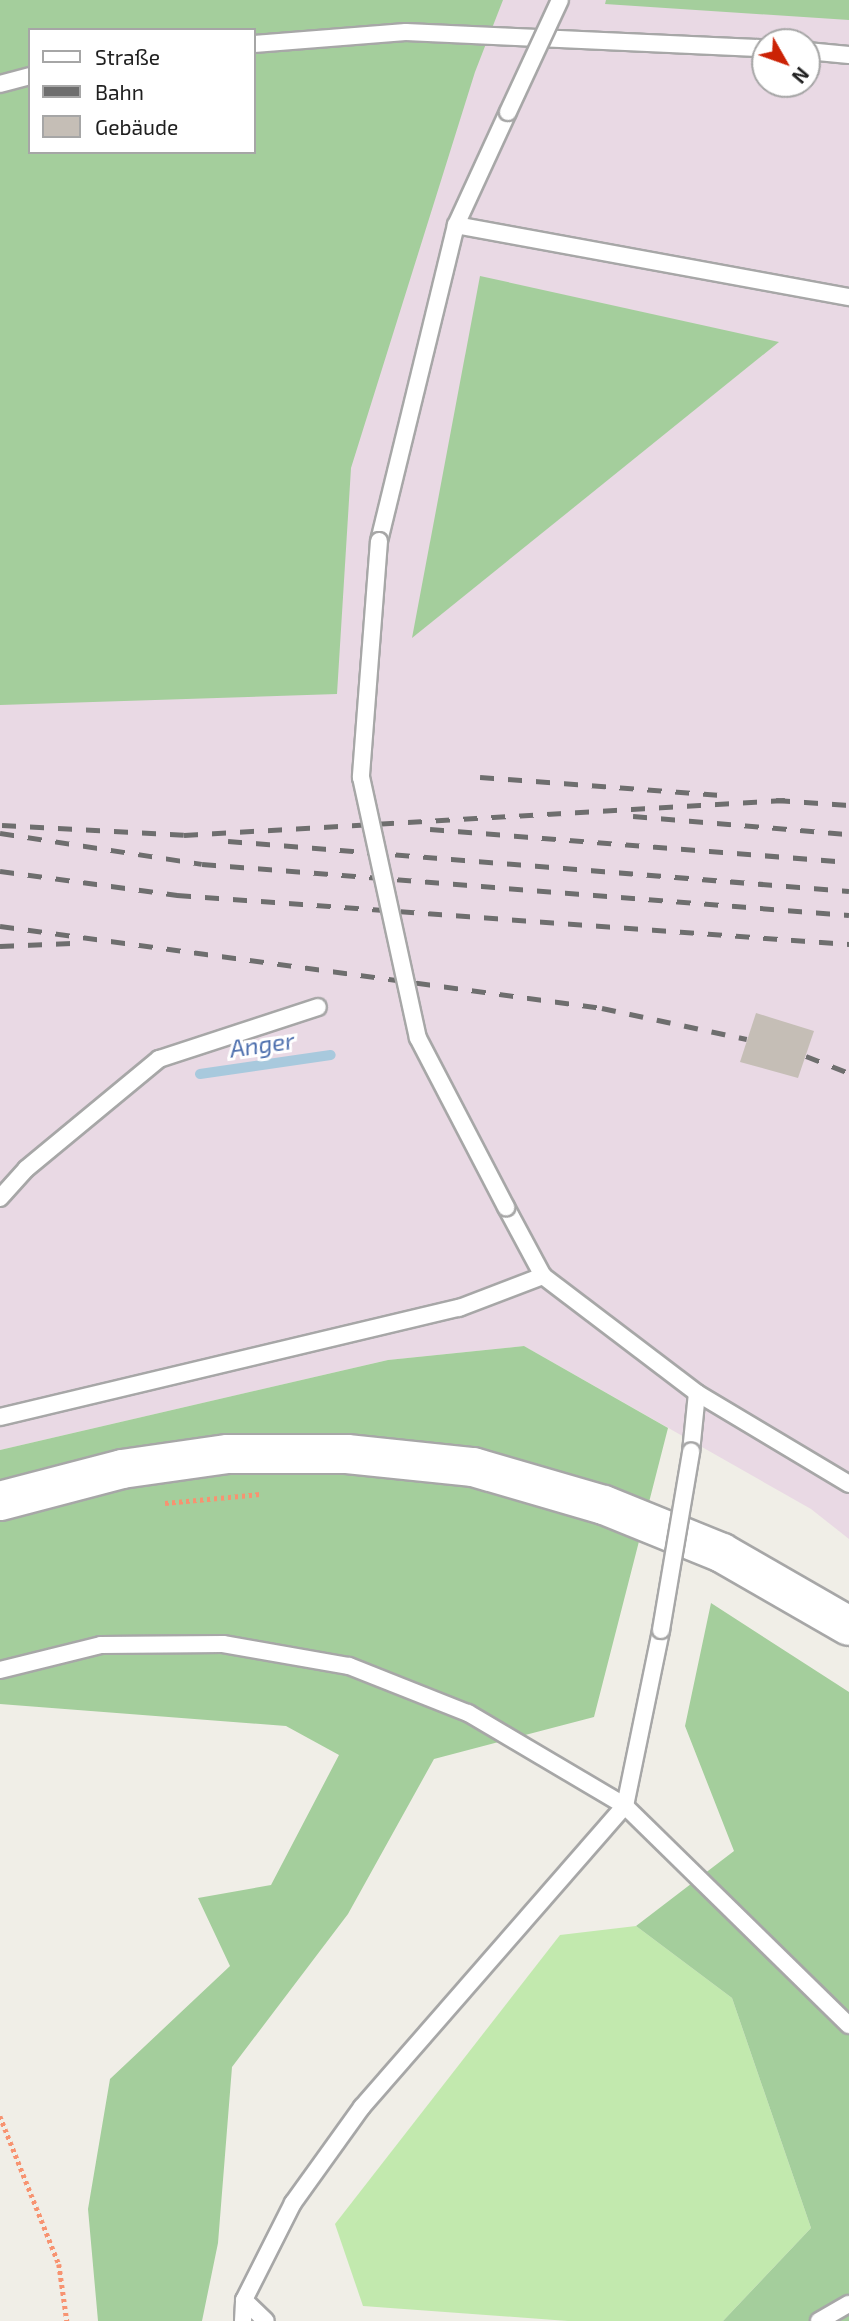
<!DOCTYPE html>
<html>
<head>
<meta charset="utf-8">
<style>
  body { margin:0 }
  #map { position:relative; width:849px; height:2321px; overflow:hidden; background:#f0eee7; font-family:"Exo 2",sans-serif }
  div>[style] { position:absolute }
  .industrial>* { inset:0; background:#e9d9e4 }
  .grass>* { inset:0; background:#c2e9ae }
  .forest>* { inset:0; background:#a4ce9c }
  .stream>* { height:10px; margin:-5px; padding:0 5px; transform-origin:5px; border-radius:5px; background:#a8c9dd }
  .building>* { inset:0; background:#c5beb6 }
  .path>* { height:4.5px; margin-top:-2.25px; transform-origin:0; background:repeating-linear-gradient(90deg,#f79371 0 3.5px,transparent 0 7px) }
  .roads { filter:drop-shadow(2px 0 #a7a7a7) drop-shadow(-2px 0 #a7a7a7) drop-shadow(0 2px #a7a7a7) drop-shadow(0 -2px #a7a7a7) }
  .service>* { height:16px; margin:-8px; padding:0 8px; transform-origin:8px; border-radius:8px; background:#fff }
  .tertiary>* { height:38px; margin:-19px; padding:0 19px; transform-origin:19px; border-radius:19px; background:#fff }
  .rail>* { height:5px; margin-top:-2.5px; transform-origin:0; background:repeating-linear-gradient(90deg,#6e6e6e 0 14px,transparent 0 28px) }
  .bridges { filter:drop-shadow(2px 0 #a7a7a7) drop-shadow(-2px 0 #a7a7a7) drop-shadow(0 2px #a7a7a7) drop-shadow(0 -2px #a7a7a7) }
  .service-bridge>* { height:16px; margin:-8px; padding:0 8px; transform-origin:8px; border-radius:8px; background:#fff }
  span { translate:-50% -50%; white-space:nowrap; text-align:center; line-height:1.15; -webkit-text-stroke:6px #fff; paint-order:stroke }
  .water-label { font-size:24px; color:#4e70ae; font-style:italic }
  .legend { position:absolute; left:28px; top:28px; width:228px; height:126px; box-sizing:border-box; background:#fff; border:2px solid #a6a6a6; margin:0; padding:9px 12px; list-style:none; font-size:21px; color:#202020 }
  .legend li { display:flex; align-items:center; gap:14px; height:35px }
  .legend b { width:35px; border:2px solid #a6a6a6 }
  .north { position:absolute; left:751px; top:28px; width:70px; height:70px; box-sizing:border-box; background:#fff; border:2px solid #a6a6a6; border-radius:50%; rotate:130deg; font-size:19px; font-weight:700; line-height:28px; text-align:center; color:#202020 }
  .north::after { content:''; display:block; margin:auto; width:24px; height:32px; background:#cb2205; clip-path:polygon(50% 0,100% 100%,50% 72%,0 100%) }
</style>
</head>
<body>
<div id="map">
  <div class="industrial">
    <i style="clip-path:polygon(evenodd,176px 0,849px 0,849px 1539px,811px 1509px,524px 1346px,388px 1360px,0 1450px,0 18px,176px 0,30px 30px,254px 30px,254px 152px,30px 152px,30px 30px,176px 0,765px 42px,807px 42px,807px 84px,765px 84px,765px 42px)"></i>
  </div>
  <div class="grass">
    <i style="clip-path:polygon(636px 1926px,732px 1998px,811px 2228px,723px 2321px,568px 2321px,363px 2306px,335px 2224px,560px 1935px)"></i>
  </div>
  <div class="forest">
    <i style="clip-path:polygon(evenodd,0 0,503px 0,475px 72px,351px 468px,337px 694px,0 705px,0 0,30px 30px,254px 30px,254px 152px,30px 152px,30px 30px)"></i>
    <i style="clip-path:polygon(606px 0,849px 0,849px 20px,605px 4px)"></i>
    <i style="clip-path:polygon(480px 276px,779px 342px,412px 638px)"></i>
    <i style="clip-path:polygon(524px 1346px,668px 1428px,594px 1717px,434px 1759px,348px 1914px,232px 2067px,218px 2243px,202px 2321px,98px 2321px,88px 2209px,110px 2079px,230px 1966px,198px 1898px,271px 1885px,339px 1755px,286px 1726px,0 1704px,0 1450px,388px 1360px)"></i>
    <i style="clip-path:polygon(711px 1603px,849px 1692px,849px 2321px,723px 2321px,811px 2228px,732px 1998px,636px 1926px,734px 1851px,685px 1726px)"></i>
  </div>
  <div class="stream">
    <i style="left:200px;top:1074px;width:132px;rotate:-8.3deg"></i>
  </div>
  <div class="building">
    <i style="clip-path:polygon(756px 1013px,814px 1031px,798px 1078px,740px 1062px)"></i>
  </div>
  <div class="path">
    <i style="left:165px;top:1503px;width:96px;rotate:-5.4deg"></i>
    <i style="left:0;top:2116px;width:159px;rotate:68.3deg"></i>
    <i style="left:59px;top:2264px;width:58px;rotate:82deg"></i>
  </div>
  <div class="roads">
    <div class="service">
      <i style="left:254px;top:44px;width:152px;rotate:-4.5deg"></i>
      <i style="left:406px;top:32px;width:359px;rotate:2.6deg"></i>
      <i style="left:807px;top:51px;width:42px;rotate:5.4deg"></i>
      <i style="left:0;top:84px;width:31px;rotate:-15deg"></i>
      <i style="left:456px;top:225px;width:400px;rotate:10.4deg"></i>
      <i style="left:379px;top:541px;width:325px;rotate:-76.3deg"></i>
      <i style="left:456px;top:225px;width:124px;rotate:-65.3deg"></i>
      <i style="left:0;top:1198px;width:39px;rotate:-48deg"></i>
      <i style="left:26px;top:1169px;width:173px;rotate:-39.6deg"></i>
      <i style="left:159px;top:1059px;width:167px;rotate:-18.1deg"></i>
      <i style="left:506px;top:1207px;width:78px;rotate:61.8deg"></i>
      <i style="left:543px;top:1276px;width:193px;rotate:37.2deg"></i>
      <i style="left:697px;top:1393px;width:177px;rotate:30.9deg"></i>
      <i style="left:0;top:1417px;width:472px;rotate:-13.4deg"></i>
      <i style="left:459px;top:1308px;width:90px;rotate:-20.9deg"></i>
      <i style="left:691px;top:1452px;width:59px;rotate:-84.2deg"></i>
      <i style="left:0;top:1670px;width:104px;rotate:-13.9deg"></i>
      <i style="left:101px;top:1645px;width:122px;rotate:-0.5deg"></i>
      <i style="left:223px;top:1644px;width:128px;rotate:9.9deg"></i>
      <i style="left:349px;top:1666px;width:128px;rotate:21.6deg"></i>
      <i style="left:468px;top:1713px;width:182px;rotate:30.6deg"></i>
      <i style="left:625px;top:1806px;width:313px;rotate:44.4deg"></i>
      <i style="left:244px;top:2300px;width:30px;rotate:44deg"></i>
      <i style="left:243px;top:2321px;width:21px;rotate:-87deg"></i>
      <i style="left:244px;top:2300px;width:109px;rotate:-63.2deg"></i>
      <i style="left:293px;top:2203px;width:118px;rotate:-54.3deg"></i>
      <i style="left:362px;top:2107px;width:400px;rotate:-48.9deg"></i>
      <i style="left:625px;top:1806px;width:180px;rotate:-78.4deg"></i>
      <i style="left:819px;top:2321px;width:34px;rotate:-30deg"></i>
    </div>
    <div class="tertiary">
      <i style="left:0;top:1501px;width:126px;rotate:-14.7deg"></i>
      <i style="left:122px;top:1469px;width:107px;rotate:-8.1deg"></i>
      <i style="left:228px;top:1454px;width:119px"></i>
      <i style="left:347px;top:1454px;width:127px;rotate:5.9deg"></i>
      <i style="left:473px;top:1467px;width:136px;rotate:16.2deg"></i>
      <i style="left:604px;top:1505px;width:127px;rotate:22.1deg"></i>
      <i style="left:722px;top:1553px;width:146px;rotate:29.9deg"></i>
    </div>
  </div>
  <div class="rail">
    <i style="left:480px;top:777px;width:238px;rotate:4.3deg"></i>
    <i style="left:776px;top:800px;width:73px;rotate:3.9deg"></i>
    <i style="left:633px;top:816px;width:217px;rotate:4.8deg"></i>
    <i style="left:2px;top:825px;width:182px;rotate:3.1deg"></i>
    <i style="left:184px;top:835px;width:602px;rotate:-3.33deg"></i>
    <i style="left:430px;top:829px;width:420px;rotate:4.5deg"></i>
    <i style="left:0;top:833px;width:204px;rotate:8.7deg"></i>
    <i style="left:202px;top:864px;width:649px;rotate:4.51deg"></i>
    <i style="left:228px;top:841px;width:623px;rotate:4.6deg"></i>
    <i style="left:0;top:871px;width:179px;rotate:7.7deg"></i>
    <i style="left:177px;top:895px;width:674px;rotate:4.17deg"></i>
    <i style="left:0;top:926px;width:608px;rotate:7.76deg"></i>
    <i style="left:602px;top:1008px;width:148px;rotate:12.1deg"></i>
    <i style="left:0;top:946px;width:72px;rotate:-2.4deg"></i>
    <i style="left:806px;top:1056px;width:46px;rotate:21.6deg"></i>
  </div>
  <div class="bridges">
    <div class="service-bridge">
      <i style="left:508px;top:112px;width:123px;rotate:-65.1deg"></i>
      <i style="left:379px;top:541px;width:237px;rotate:94.4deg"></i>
      <i style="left:361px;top:777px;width:267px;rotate:77.7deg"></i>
      <i style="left:418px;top:1038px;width:191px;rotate:62.5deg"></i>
      <i style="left:661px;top:1630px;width:181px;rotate:-80.4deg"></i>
    </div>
  </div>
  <div class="water-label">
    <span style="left:262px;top:1044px;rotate:-8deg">Anger</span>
  </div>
  <ul class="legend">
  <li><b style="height:9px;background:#fff"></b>Straße</li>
  <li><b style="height:9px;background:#6e6e6e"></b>Bahn</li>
  <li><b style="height:19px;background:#c5beb6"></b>Gebäude</li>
  </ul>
  <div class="north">N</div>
</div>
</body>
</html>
